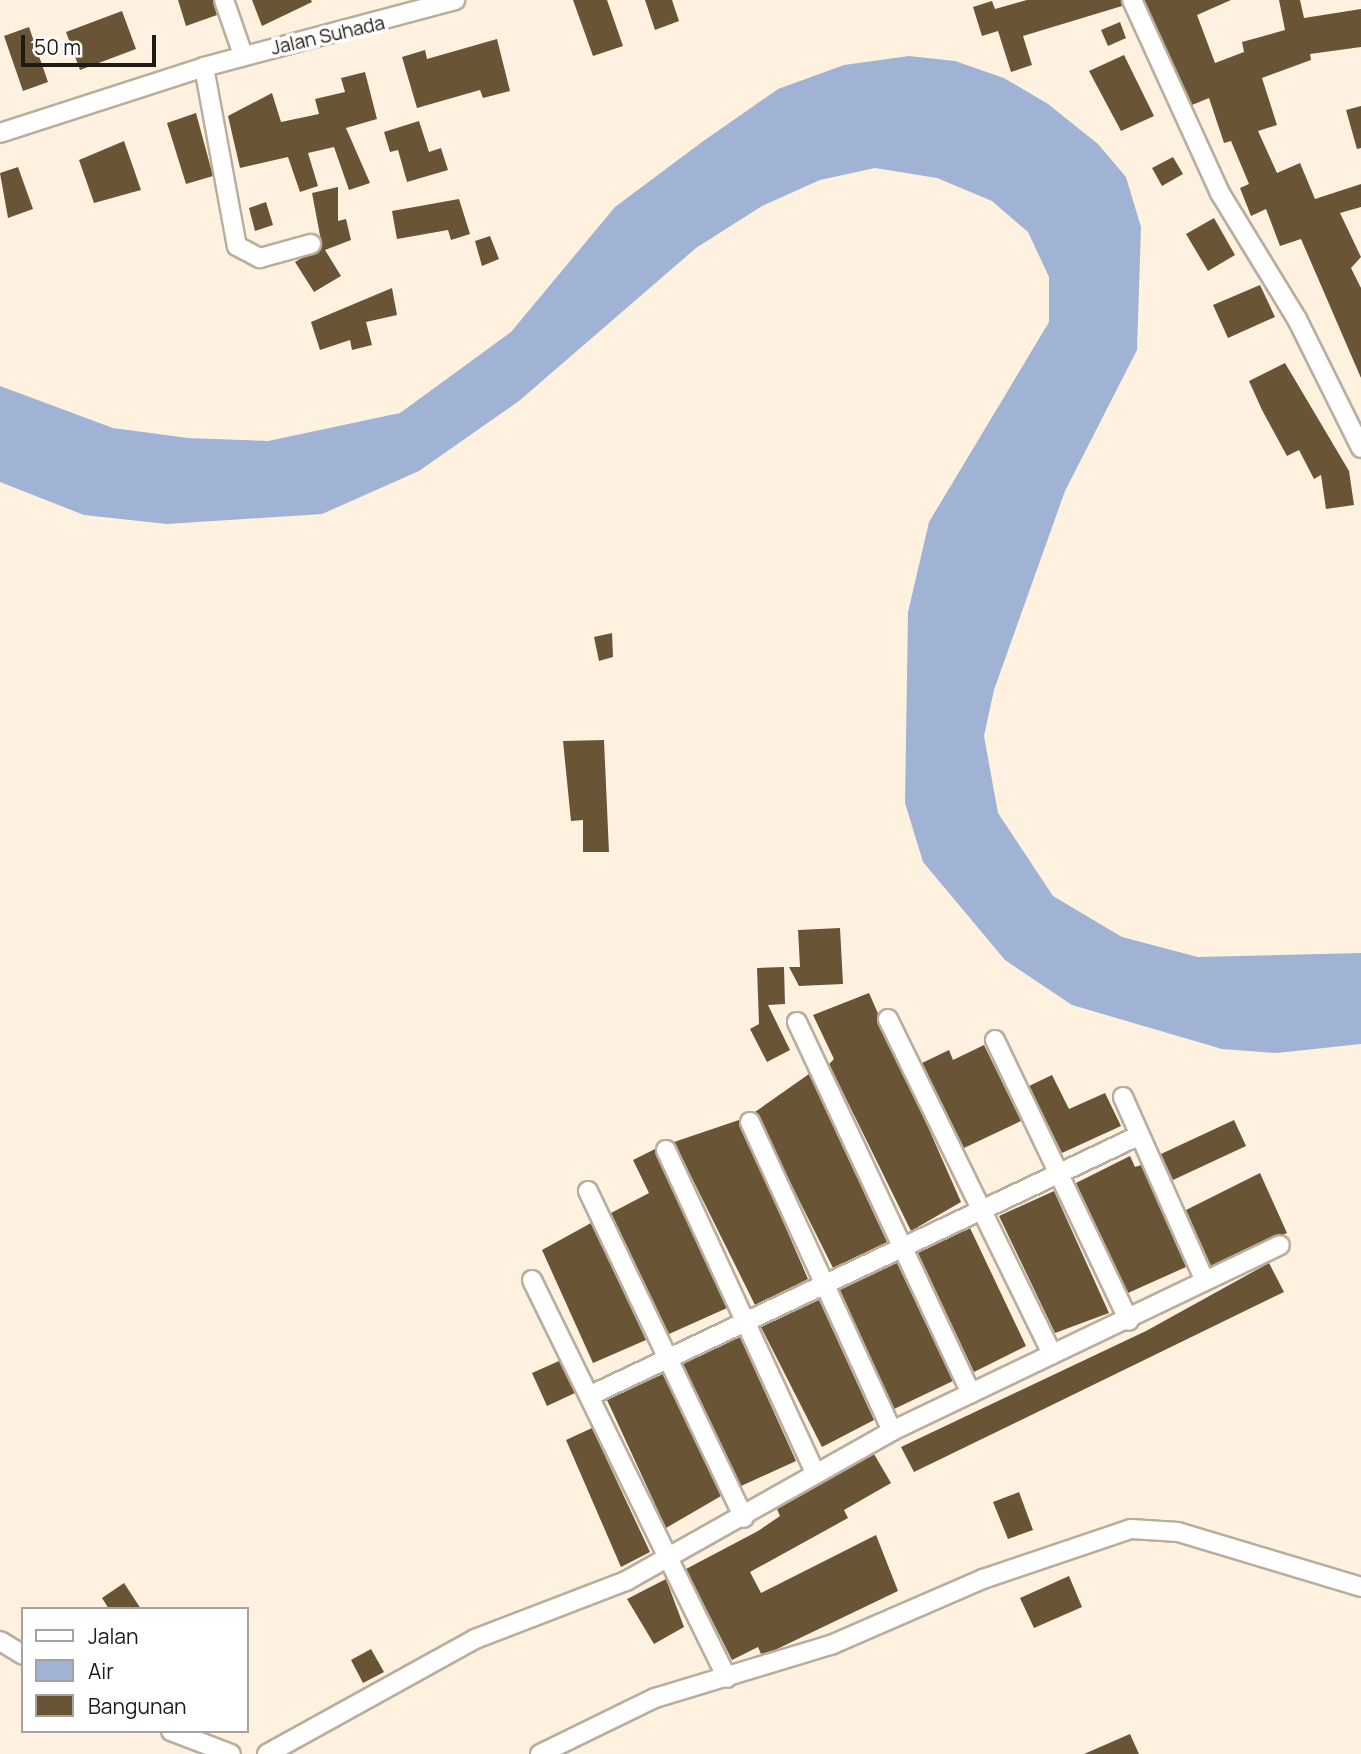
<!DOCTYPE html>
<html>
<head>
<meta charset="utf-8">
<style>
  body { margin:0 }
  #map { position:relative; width:1361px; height:1754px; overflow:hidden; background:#fef1e0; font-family:Manrope,sans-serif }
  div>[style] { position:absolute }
  .water>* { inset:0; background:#a1b3d4 }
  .building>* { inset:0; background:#695436 }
  .roads { filter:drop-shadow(2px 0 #b9ad9d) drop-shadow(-2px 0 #b9ad9d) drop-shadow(0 2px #b9ad9d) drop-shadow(0 -2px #b9ad9d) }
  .street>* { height:18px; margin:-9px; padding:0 9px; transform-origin:9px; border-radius:9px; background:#fff }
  span { translate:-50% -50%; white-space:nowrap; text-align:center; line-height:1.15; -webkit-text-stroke:7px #fff; paint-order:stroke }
  .street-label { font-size:19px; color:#1f1a14 }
  .legend { position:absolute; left:21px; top:1607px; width:228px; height:126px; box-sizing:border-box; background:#fff; border:2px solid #a5a3a1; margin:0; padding:9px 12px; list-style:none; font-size:21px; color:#1f1a14 }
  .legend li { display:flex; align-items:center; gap:14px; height:35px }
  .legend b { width:35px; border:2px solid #a5a3a1 }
  .scale { position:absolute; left:21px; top:35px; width:135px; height:32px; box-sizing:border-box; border:4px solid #1f1a14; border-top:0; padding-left:9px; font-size:21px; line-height:24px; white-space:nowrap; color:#1f1a14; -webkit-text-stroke:5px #fff; paint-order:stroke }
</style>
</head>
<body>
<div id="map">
  <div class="water">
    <i style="clip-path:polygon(909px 56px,955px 61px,1004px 78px,1048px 104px,1098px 144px,1126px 177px,1141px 227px,1137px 350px,1065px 491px,994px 690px,984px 736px,998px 813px,1053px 896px,1122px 937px,1198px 957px,1361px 953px,1361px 1044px,1277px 1053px,1222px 1049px,1072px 1005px,1005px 960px,923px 862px,905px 803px,908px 612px,929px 522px,1049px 322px,1049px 277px,1028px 232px,992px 201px,937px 178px,875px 168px,820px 180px,762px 206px,696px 248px,519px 401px,419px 471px,322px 514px,167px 524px,84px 515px,0 482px,0 386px,113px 428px,188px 438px,268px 441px,400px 413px,511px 332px,615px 207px,702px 142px,778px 89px,844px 65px)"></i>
  </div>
  <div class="building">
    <i style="clip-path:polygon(178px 0,213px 0,217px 15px,186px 26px)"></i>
    <i style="clip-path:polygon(252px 0,311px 0,312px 2px,262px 26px)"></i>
    <i style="clip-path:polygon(573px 0,607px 0,623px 46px,593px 56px)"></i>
    <i style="clip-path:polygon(645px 0,672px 0,679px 21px,655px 30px)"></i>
    <i style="clip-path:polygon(1027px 0,1121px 0,1122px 6px,1023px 36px,1032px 65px,1011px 72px,998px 31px,982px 36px,973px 7px,992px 1px,995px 9px)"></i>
    <i style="clip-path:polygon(1144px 0,1231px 0,1197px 15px,1215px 63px,1244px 52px,1242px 42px,1285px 30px,1279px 0,1300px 0,1304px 18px,1361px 9px,1361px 47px,1310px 54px,1311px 60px,1262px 78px,1277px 125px,1258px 131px,1277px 173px,1300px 163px,1315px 199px,1361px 184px,1361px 207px,1340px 213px,1361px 257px,1351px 268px,1361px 288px,1361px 378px,1301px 239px,1280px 246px,1266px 209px,1251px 216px,1240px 188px,1249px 184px,1231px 141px,1224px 143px,1209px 98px,1192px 105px)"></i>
    <i style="clip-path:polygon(122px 11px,136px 49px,80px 70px,66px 32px)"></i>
    <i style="clip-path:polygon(1120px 22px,1126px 38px,1108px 46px,1101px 30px)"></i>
    <i style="clip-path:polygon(29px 27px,48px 82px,23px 91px,4px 36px)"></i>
    <i style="clip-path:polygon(497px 39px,510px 91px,483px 98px,480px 90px,417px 108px,402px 57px,425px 50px,427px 59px)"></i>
    <i style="clip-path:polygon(1124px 55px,1154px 116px,1121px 131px,1089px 71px)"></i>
    <i style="clip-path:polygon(365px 72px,377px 119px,346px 128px,370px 183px,349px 190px,334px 147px,308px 153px,318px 186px,300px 192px,288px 157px,240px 168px,228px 116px,272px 93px,281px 122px,319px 114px,315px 99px,345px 92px,341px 78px)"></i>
    <i style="clip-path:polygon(1361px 106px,1361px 148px,1357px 149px,1346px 110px)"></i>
    <i style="clip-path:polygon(196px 113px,213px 176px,186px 184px,167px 123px)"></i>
    <i style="clip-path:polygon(419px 121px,429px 152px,441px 148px,448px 170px,407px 182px,398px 150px,390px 152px,384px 132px)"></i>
    <i style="clip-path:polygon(124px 141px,141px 190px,94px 203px,79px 160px)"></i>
    <i style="clip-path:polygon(1173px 157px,1183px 174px,1162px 186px,1152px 168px)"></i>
    <i style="clip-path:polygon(18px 167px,33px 209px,8px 218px,0 173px)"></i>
    <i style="clip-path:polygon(338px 187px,338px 221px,346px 219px,351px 240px,325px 250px,341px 276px,314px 292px,295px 262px,322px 246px,312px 193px)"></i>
    <i style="clip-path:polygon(459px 199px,470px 234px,451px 240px,448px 230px,397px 239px,392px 211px)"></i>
    <i style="clip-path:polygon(266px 202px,273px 225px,255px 231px,249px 208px)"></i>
    <i style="clip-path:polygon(1214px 218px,1235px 255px,1208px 271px,1186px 234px)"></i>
    <i style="clip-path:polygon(490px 236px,499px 259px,482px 266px,475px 241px)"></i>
    <i style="clip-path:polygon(1260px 285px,1275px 317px,1228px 338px,1213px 305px)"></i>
    <i style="clip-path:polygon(392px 288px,397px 315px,366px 322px,372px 345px,352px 350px,350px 340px,320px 350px,311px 322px)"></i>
    <i style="clip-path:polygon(1285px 363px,1349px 471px,1354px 505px,1326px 509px,1321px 475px,1314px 479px,1299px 450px,1287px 456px,1262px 410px,1249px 381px)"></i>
    <i style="clip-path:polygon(612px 633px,613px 657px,599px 661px,594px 637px)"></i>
    <i style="clip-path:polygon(604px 740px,609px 852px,583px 852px,583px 820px,571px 821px,563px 741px)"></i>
    <i style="clip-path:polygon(840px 928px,843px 984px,799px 986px,789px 967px,800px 967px,798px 930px)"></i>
    <i style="clip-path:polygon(784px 967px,785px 1004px,768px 1005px,790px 1050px,767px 1062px,750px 1029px,759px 1024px,757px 968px)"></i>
    <i style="clip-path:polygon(869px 993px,961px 1202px,911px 1231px,829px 1064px,834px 1059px,813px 1015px)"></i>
    <i style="clip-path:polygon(984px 1045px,1021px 1121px,964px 1148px,922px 1063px,949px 1050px,953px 1060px)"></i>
    <i style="clip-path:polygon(809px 1074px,887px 1242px,833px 1268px,755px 1112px)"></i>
    <i style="clip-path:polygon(1052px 1075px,1069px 1109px,1105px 1093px,1121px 1126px,1062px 1153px,1029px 1086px)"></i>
    <i style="clip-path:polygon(739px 1120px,808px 1279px,755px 1305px,674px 1142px)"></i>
    <i style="clip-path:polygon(1234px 1120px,1246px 1146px,1173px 1180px,1161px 1154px)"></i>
    <i style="clip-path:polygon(655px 1149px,727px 1308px,669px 1334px,611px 1213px,649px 1193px,633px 1160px)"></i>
    <i style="clip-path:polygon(1130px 1156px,1135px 1167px,1141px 1165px,1186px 1267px,1128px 1293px,1076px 1183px)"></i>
    <i style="clip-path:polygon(1260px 1173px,1287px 1233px,1211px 1266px,1186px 1210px)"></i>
    <i style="clip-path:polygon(1054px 1191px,1109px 1313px,1055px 1333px,999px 1216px)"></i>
    <i style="clip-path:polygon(591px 1223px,646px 1340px,593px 1363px,542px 1250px)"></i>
    <i style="clip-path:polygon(970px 1228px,1026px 1346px,974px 1372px,918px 1253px)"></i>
    <i style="clip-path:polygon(897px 1263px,953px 1381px,894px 1409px,840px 1290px)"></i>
    <i style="clip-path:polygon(1269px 1263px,1284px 1292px,914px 1472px,901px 1447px,1146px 1331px)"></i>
    <i style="clip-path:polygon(819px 1300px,874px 1420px,822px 1447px,761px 1327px)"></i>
    <i style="clip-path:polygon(740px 1337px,796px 1461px,741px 1486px,683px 1364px)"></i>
    <i style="clip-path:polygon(559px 1361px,575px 1393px,547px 1406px,532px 1373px)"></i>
    <i style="clip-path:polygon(663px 1374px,721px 1496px,666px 1528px,607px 1400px)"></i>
    <i style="clip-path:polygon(592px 1428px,650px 1552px,621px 1567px,566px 1440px)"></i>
    <i style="clip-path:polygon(874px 1454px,891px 1483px,844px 1510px,848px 1518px,750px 1572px,761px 1593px,876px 1535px,898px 1591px,775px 1650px,761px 1654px,758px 1647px,732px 1660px,686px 1569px,758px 1531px,780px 1516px,777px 1509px)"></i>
    <i style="clip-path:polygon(1019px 1492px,1033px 1530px,1008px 1539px,993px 1502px)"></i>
    <i style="clip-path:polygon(1069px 1576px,1082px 1607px,1034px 1628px,1020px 1598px)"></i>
    <i style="clip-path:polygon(666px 1579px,684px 1627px,654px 1644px,627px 1599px)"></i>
    <i style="clip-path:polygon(124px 1583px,141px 1609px,109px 1609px,102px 1598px)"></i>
    <i style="clip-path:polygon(371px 1649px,384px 1672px,363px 1683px,351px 1660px)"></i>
    <i style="clip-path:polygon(1130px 1734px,1139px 1754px,1084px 1754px)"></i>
  </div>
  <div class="roads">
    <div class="street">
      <i style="left:224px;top:0;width:58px;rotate:70.9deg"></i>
      <i style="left:1132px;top:0;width:212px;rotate:65.5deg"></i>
      <i style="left:1220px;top:193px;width:148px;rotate:58.6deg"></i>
      <i style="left:1297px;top:319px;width:144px;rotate:63.6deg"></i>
      <i style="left:204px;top:67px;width:182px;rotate:79.6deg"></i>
      <i style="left:237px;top:246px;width:26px;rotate:28deg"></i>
      <i style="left:260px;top:258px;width:53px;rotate:-15.4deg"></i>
      <i style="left:0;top:133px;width:214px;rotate:-17.9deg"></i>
      <i style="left:204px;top:67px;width:260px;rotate:-14.9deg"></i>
      <i style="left:888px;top:1019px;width:373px;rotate:63.9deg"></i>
      <i style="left:797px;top:1022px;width:410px;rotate:64.9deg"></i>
      <i style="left:995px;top:1040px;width:311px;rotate:64.5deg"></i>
      <i style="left:1123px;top:1097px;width:201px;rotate:66deg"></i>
      <i style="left:750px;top:1122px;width:340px;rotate:65.3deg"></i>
      <i style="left:666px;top:1150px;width:355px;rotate:65.2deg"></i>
      <i style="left:588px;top:1191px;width:362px;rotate:64.5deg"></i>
      <i style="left:532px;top:1280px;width:443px;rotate:63.9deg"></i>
      <i style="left:591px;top:1395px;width:607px;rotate:-25.34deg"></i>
      <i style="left:0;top:1641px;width:27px;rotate:31deg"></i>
      <i style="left:171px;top:1731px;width:64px;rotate:21deg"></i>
      <i style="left:267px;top:1754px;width:238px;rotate:-28.9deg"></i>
      <i style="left:475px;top:1639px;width:162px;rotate:-21deg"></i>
      <i style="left:626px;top:1581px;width:305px;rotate:-29.4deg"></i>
      <i style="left:892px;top:1431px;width:430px;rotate:-25.6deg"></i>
      <i style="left:540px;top:1754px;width:128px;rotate:-26deg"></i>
      <i style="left:655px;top:1698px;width:184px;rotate:-16.8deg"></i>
      <i style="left:831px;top:1645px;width:166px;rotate:-23.5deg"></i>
      <i style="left:983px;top:1579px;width:156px;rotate:-18.7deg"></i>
      <i style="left:1131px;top:1529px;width:47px;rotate:3.7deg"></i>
      <i style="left:1178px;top:1532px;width:191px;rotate:16.7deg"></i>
    </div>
  </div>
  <div class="street-label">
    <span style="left:328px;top:36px;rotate:-13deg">Jalan Suhada</span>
  </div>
  <ul class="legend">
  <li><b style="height:9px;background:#fff"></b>Jalan</li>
  <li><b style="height:19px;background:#a1b3d4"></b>Air</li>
  <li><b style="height:19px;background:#695436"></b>Bangunan</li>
  </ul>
  <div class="scale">50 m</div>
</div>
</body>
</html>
